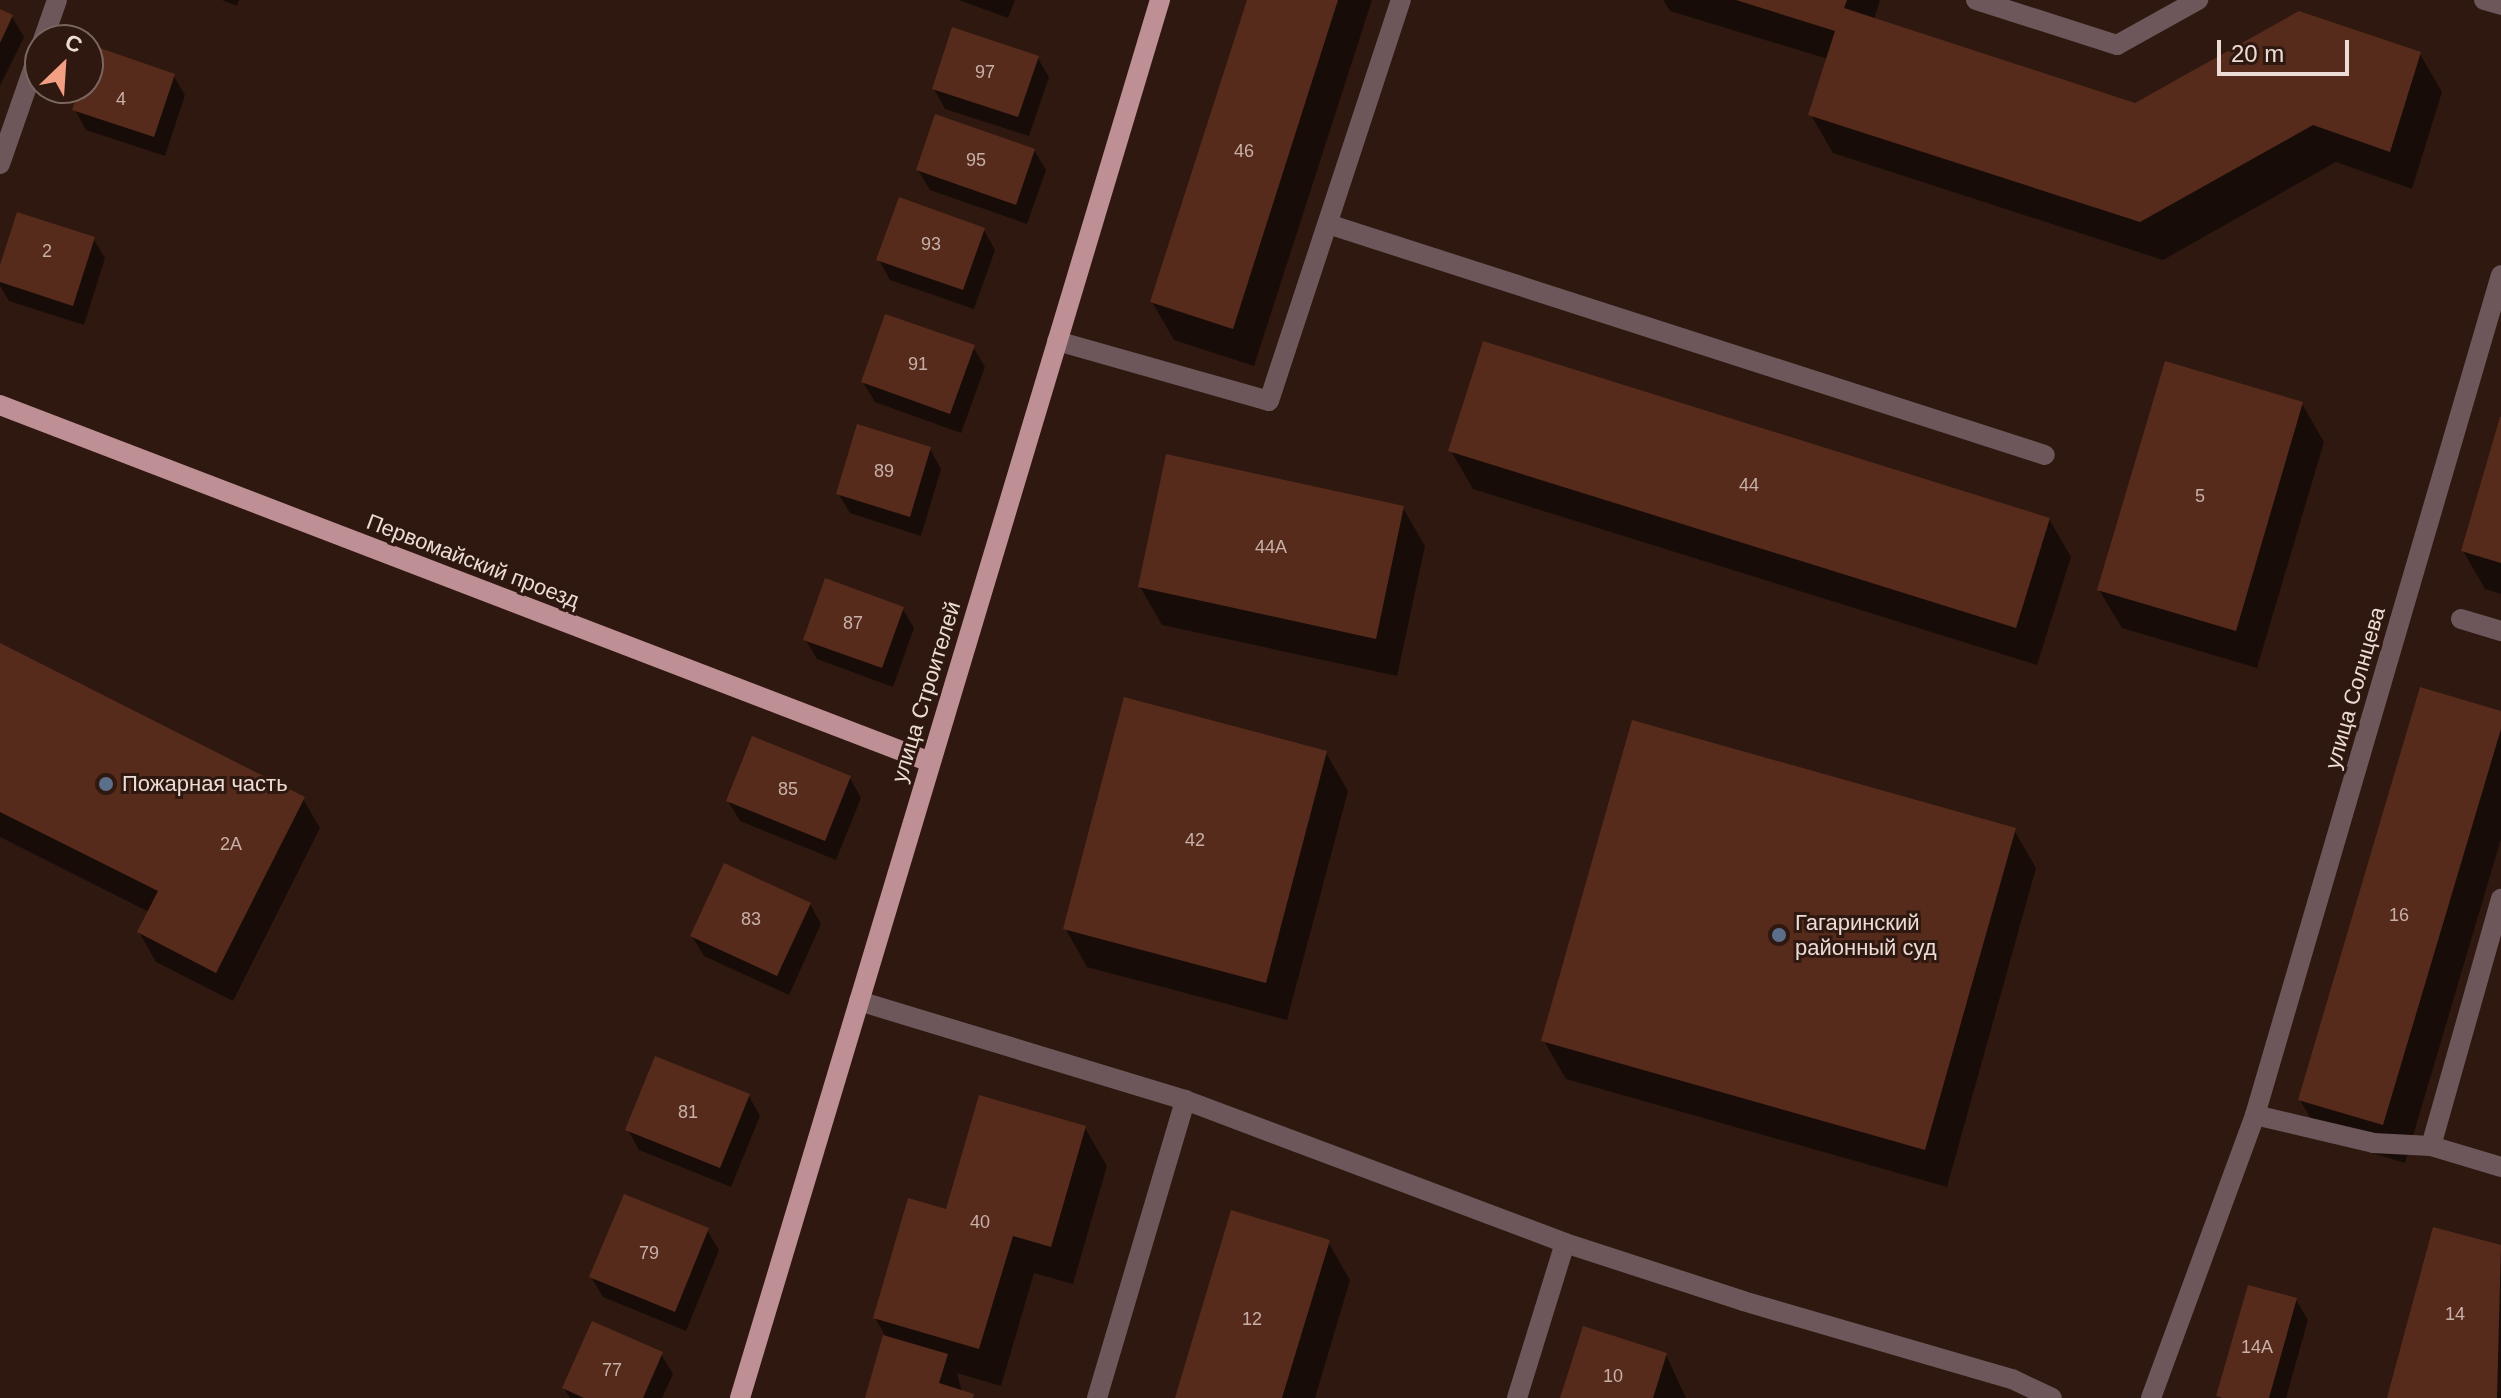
<!DOCTYPE html>
<html>
<head>
<meta charset="utf-8">
<style>
  body { margin:0 }
  #map { position:relative; width:2501px; height:1398px; overflow:hidden; background:#2e180f; font-family:Arial,sans-serif }
  div>[style] { position:absolute }
  .shadow>* { inset:0; background:#0007 }
  .building>* { inset:0; background:#572b1c }
  .minor>* { height:20px; margin:-10px; padding:0 10px; transform-origin:10px; border-radius:10px; background:#6e575a }
  .major>* { height:20px; margin:-10px; padding:0 10px; transform-origin:10px; border-radius:10px; background:#bf8f96 }
  .dots>* { width:22px; height:22px; translate:-50% -50%; box-sizing:border-box; border:4px solid #2e180f; border-radius:50% }
  span { translate:-50% -50%; white-space:nowrap; text-align:center; line-height:1.15; -webkit-text-stroke:6px #2e180f; paint-order:stroke }
  .number-label { font-size:18px; color:#c7b0a8 }
  .number-label span { -webkit-text-stroke-width:0 }
  .street-label { font-size:22px; color:#ecdcd6 }
  .poi-label { font-size:22px; color:#ecdcd6 }
  .left { translate:0 -50%; text-align:left }
  .north { position:absolute; left:24px; top:24px; width:80px; height:80px; box-sizing:border-box; background:#2e180f; border:2px solid #7a665f; border-radius:50%; rotate:25deg; font-size:22px; font-weight:700; line-height:32px; text-align:center; color:#ecdcd6 }
  .north::after { content:''; display:block; margin:auto; width:28px; height:36px; background:#f39f83; clip-path:polygon(50% 0,100% 100%,50% 72%,0 100%) }
  .scale { position:absolute; left:2217px; top:40px; width:132px; height:36px; box-sizing:border-box; border:4px solid #ecdcd6; border-top:0; padding-left:10px; font-size:24px; line-height:28px; white-space:nowrap; color:#ecdcd6; -webkit-text-stroke:6px #2e180f; paint-order:stroke }
</style>
</head>
<body>
<div id="map">
  <div class="shadow">
    <i style="clip-path:polygon(222px 0,239px 0,237px 6px)"></i>
    <i style="clip-path:polygon(959px 0,1015px 0,1008px 18px)"></i>
    <i style="clip-path:polygon(1249px 0,1372px 0,1254px 366px,1174px 340px,1152px 302px)"></i>
    <i style="clip-path:polygon(1663px 0,1880px 0,1874px 20px,2136px 105px,2420px 54px,2442px 92px,2412px 189px,2336px 162px,2163px 260px,1833px 153px,1811px 115px,1828px 59px,1670px 11px)"></i>
    <i style="clip-path:polygon(0 11px,12px 17px,24px 37px,0 86px)"></i>
    <i style="clip-path:polygon(95px 49px,173px 75px,185px 95px,165px 156px,86px 130px,75px 110px,82px 88px,88px 88px)"></i>
    <i style="clip-path:polygon(1037px 57px,1049px 77px,1029px 136px,945px 109px,934px 89px)"></i>
    <i style="clip-path:polygon(1034px 150px,1046px 170px,1027px 224px,930px 190px,918px 170px)"></i>
    <i style="clip-path:polygon(984px 230px,995px 250px,974px 309px,890px 280px,879px 260px)"></i>
    <i style="clip-path:polygon(93px 238px,105px 258px,84px 325px,9px 301px,0 286px,0 272px)"></i>
    <i style="clip-path:polygon(973px 347px,985px 367px,961px 433px,875px 402px,863px 382px)"></i>
    <i style="clip-path:polygon(2302px 404px,2324px 442px,2257px 668px,2122px 628px,2099px 590px)"></i>
    <i style="clip-path:polygon(2501px 422px,2501px 594px,2485px 589px,2463px 551px)"></i>
    <i style="clip-path:polygon(930px 449px,941px 469px,921px 536px,850px 513px,838px 493px)"></i>
    <i style="clip-path:polygon(1451px 451px,2049px 519px,2071px 557px,2037px 665px,1473px 489px)"></i>
    <i style="clip-path:polygon(1403px 508px,1425px 546px,1397px 676px,1162px 625px,1140px 587px)"></i>
    <i style="clip-path:polygon(902px 608px,914px 628px,893px 687px,817px 659px,805px 639px)"></i>
    <i style="clip-path:polygon(0 645px,303px 799px,320px 828px,233px 1001px,156px 962px,139px 932px,149px 912px,0 837px)"></i>
    <i style="clip-path:polygon(2501px 714px,2501px 839px,2405px 1163px,2322px 1138px,2300px 1100px)"></i>
    <i style="clip-path:polygon(1326px 753px,1348px 791px,1287px 1020px,1087px 967px,1065px 928px)"></i>
    <i style="clip-path:polygon(850px 778px,861px 798px,836px 860px,740px 821px,728px 801px)"></i>
    <i style="clip-path:polygon(2014px 830px,2036px 868px,1947px 1187px,1566px 1079px,1544px 1041px)"></i>
    <i style="clip-path:polygon(810px 904px,821px 924px,789px 995px,704px 956px,692px 936px)"></i>
    <i style="clip-path:polygon(749px 1096px,760px 1116px,731px 1187px,639px 1150px,628px 1130px)"></i>
    <i style="clip-path:polygon(1085px 1128px,1107px 1166px,1073px 1284px,1034px 1273px,1001px 1386px,957px 1373px,962px 1392px,974px 1398px,867px 1398px,885px 1335px,875px 1318px,947px 1212px)"></i>
    <i style="clip-path:polygon(2434px 1229px,2501px 1247px,2501px 1398px,2389px 1398px)"></i>
    <i style="clip-path:polygon(707px 1230px,719px 1250px,686px 1331px,603px 1297px,591px 1277px)"></i>
    <i style="clip-path:polygon(1328px 1242px,1350px 1280px,1315px 1398px,1177px 1398px)"></i>
    <i style="clip-path:polygon(2296px 1300px,2308px 1320px,2286px 1398px,2219px 1398px)"></i>
    <i style="clip-path:polygon(661px 1354px,673px 1374px,662px 1398px,570px 1398px,564px 1388px)"></i>
    <i style="clip-path:polygon(1666px 1355px,1686px 1398px,1562px 1398px)"></i>
  </div>
  <div class="building">
    <i style="clip-path:polygon(1247px 0,1338px 0,1233px 329px,1150px 302px)"></i>
    <i style="clip-path:polygon(1736px 0,1847px 0,1844px 8px,2135px 103px,2299px 11px,2421px 52px,2390px 152px,2313px 125px,2140px 222px,1808px 115px,1835px 31px)"></i>
    <i style="clip-path:polygon(0 9px,13px 15px,0 43px)"></i>
    <i style="clip-path:polygon(952px 27px,1039px 56px,1018px 117px,932px 89px)"></i>
    <i style="clip-path:polygon(94px 46px,175px 74px,154px 137px,72px 110px,80px 88px,88px 88px)"></i>
    <i style="clip-path:polygon(935px 114px,1035px 149px,1016px 205px,916px 170px)"></i>
    <i style="clip-path:polygon(899px 197px,985px 228px,963px 290px,876px 260px)"></i>
    <i style="clip-path:polygon(17px 212px,95px 237px,73px 306px,0 282px,0 265px)"></i>
    <i style="clip-path:polygon(885px 314px,975px 345px,950px 414px,861px 382px)"></i>
    <i style="clip-path:polygon(1483px 341px,2050px 518px,2016px 628px,1448px 451px)"></i>
    <i style="clip-path:polygon(2165px 361px,2303px 402px,2236px 631px,2097px 590px)"></i>
    <i style="clip-path:polygon(2500px 417px,2501px 417px,2501px 563px,2461px 551px)"></i>
    <i style="clip-path:polygon(857px 424px,931px 447px,910px 517px,836px 494px)"></i>
    <i style="clip-path:polygon(1166px 454px,1404px 506px,1376px 639px,1138px 587px)"></i>
    <i style="clip-path:polygon(825px 578px,904px 607px,882px 668px,803px 640px)"></i>
    <i style="clip-path:polygon(0 643px,305px 797px,216px 973px,137px 932px,158px 891px,0 812px)"></i>
    <i style="clip-path:polygon(2420px 687px,2501px 711px,2501px 729px,2383px 1125px,2298px 1100px)"></i>
    <i style="clip-path:polygon(1124px 697px,1327px 751px,1266px 983px,1063px 929px)"></i>
    <i style="clip-path:polygon(1632px 720px,2016px 828px,1925px 1150px,1541px 1041px)"></i>
    <i style="clip-path:polygon(752px 736px,851px 776px,825px 841px,726px 801px)"></i>
    <i style="clip-path:polygon(724px 863px,811px 903px,777px 976px,690px 936px)"></i>
    <i style="clip-path:polygon(655px 1056px,750px 1094px,720px 1168px,625px 1130px)"></i>
    <i style="clip-path:polygon(979px 1095px,1086px 1126px,1051px 1247px,1013px 1236px,979px 1349px,873px 1318px,908px 1198px,946px 1209px)"></i>
    <i style="clip-path:polygon(624px 1194px,709px 1228px,675px 1312px,589px 1277px)"></i>
    <i style="clip-path:polygon(1231px 1210px,1330px 1240px,1282px 1398px,1175px 1398px)"></i>
    <i style="clip-path:polygon(2433px 1227px,2501px 1245px,2497px 1398px,2387px 1398px)"></i>
    <i style="clip-path:polygon(2248px 1285px,2297px 1298px,2269px 1398px,2222px 1398px,2216px 1396px)"></i>
    <i style="clip-path:polygon(592px 1321px,663px 1352px,643px 1398px,584px 1398px,562px 1388px)"></i>
    <i style="clip-path:polygon(1583px 1326px,1667px 1353px,1653px 1398px,1560px 1398px)"></i>
    <i style="clip-path:polygon(883px 1335px,948px 1354px,939px 1383px,974px 1394px,973px 1398px,865px 1398px)"></i>
  </div>
  <div class="minor">
    <i style="left:1976px;top:0;width:148px;rotate:17.7deg"></i>
    <i style="left:2117px;top:45px;width:93px;rotate:-29.1deg"></i>
    <i style="left:2484px;top:0;width:18px;rotate:16deg"></i>
    <i style="left:43px;top:40px;width:42px;rotate:-70.7deg"></i>
    <i style="left:0;top:164px;width:122px;rotate:-70.8deg"></i>
    <i style="left:1328px;top:224px;width:753px;rotate:17.86deg"></i>
    <i style="left:1057px;top:341px;width:220px;rotate:15.8deg"></i>
    <i style="left:1269px;top:401px;width:422px;rotate:-71.8deg"></i>
    <i style="left:2461px;top:619px;width:42px;rotate:16.7deg"></i>
    <i style="left:859px;top:1001px;width:341px;rotate:16.9deg"></i>
    <i style="left:1185px;top:1100px;width:406px;rotate:20.6deg"></i>
    <i style="left:1565px;top:1243px;width:187px;rotate:18deg"></i>
    <i style="left:1743px;top:1301px;width:280px;rotate:16.2deg"></i>
    <i style="left:2012px;top:1379px;width:44px;rotate:25.4deg"></i>
    <i style="left:2255px;top:1115px;width:121px;rotate:13.3deg"></i>
    <i style="left:2373px;top:1143px;width:58px;rotate:3deg"></i>
    <i style="left:2431px;top:1146px;width:73px;rotate:16.7deg"></i>
    <i style="left:2431px;top:1146px;width:257px;rotate:-74.2deg"></i>
    <i style="left:1097px;top:1398px;width:311px;rotate:-73.5deg"></i>
    <i style="left:1517px;top:1398px;width:162px;rotate:-72.8deg"></i>
    <i style="left:2151px;top:1398px;width:302px;rotate:-69.8deg"></i>
    <i style="left:2255px;top:1115px;width:875px;rotate:-73.68deg"></i>
  </div>
  <div class="major">
    <i style="left:0;top:405px;width:996px;rotate:21deg"></i>
    <i style="left:740px;top:1398px;width:1460px;rotate:-73.28deg"></i>
  </div>
  <div class="dots">
    <i style="left:106px;top:784px;background:#5c6f8a"></i>
    <i style="left:1779px;top:935px;background:#5c6f8a"></i>
  </div>
  <div class="number-label">
    <span style="left:985px;top:72px">97</span>
    <span style="left:121px;top:99px">4</span>
    <span style="left:1244px;top:151px">46</span>
    <span style="left:976px;top:160px">95</span>
    <span style="left:931px;top:244px">93</span>
    <span style="left:47px;top:251px">2</span>
    <span style="left:918px;top:364px">91</span>
    <span style="left:884px;top:471px">89</span>
    <span style="left:1749px;top:485px">44</span>
    <span style="left:2200px;top:496px">5</span>
    <span style="left:1271px;top:547px">44А</span>
    <span style="left:853px;top:623px">87</span>
    <span style="left:788px;top:789px">85</span>
    <span style="left:1195px;top:840px">42</span>
    <span style="left:231px;top:844px">2А</span>
    <span style="left:2399px;top:915px">16</span>
    <span style="left:751px;top:919px">83</span>
    <span style="left:688px;top:1112px">81</span>
    <span style="left:980px;top:1222px">40</span>
    <span style="left:649px;top:1253px">79</span>
    <span style="left:2455px;top:1314px">14</span>
    <span style="left:1252px;top:1319px">12</span>
    <span style="left:2257px;top:1347px">14А</span>
    <span style="left:612px;top:1370px">77</span>
    <span style="left:1613px;top:1376px">10</span>
  </div>
  <div class="street-label">
    <span style="left:473px;top:561px;rotate:21deg">Первомайский проезд</span>
    <span style="left:2355px;top:688px;rotate:-74deg">улица Солнцева</span>
    <span style="left:926px;top:692px;rotate:-73deg">улица Строителей</span>
  </div>
  <div class="poi-label">
    <span class="left" style="left:122px;top:784px">Пожарная часть</span>
    <span class="left" style="left:1795px;top:935px">Гагаринский<br>районный суд</span>
  </div>
  <div class="north">С</div>
  <div class="scale">20 m</div>
</div>
</body>
</html>
